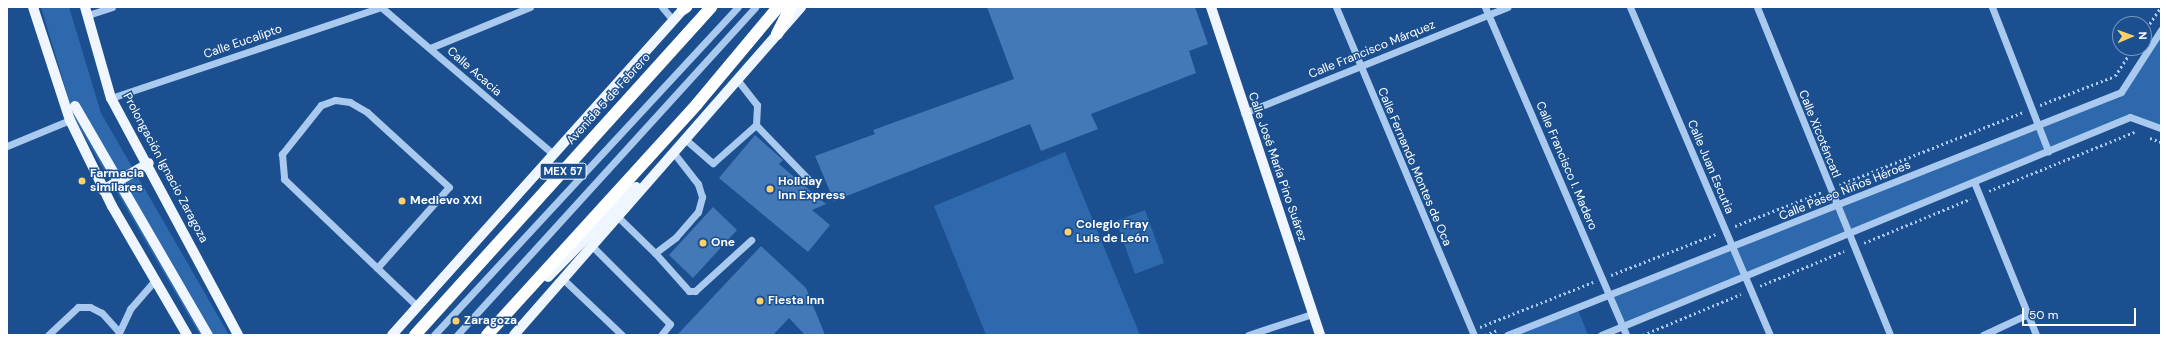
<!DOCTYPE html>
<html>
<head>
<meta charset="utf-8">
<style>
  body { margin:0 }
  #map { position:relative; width:2168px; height:342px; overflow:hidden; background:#1b4f8f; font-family:"DM Sans",sans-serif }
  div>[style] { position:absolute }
  .green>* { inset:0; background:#2e69ad }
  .building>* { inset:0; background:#4478b7 }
  .path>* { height:2.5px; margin-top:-1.25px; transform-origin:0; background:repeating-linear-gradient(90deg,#a9c9ee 0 2px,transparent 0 5px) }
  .minor>* { height:7px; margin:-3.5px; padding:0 3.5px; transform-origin:3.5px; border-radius:3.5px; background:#a9c9ee }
  .major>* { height:10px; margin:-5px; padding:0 5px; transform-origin:5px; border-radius:5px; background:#f0f6ff }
  .highway>* { height:12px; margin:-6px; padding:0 6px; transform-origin:6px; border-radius:6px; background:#fff }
  .major-bridge>* { height:10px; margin:-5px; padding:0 5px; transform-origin:5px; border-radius:5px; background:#f0f6ff }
  .dots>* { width:11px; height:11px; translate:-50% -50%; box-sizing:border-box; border:2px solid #1b4f8f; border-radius:50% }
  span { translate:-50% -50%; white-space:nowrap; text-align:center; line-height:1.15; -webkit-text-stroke:3px #1b4f8f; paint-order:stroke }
  .shield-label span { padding:1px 3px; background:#1b4f8f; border:1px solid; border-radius:3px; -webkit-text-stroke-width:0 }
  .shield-label { font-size:11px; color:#fff; font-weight:700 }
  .street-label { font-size:12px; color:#fff }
  .poi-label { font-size:12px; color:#fff; font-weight:700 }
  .left { translate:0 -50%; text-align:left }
  .frame { position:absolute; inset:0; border:8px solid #fff; pointer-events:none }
  .north { position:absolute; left:2112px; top:16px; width:40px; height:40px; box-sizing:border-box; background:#1b4f8f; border:1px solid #7695bc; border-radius:50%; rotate:88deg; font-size:11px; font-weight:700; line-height:16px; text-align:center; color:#fff }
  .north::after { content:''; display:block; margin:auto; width:14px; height:18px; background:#ffd166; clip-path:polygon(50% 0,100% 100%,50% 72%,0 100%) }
  .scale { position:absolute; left:2022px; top:308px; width:114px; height:18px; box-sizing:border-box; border:2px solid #fff; border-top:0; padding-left:5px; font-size:12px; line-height:14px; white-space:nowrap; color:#fff; -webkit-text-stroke:3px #1b4f8f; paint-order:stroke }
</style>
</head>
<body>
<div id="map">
  <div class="green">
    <i style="clip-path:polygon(41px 7px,69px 7px,101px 113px,229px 335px,200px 335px,75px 120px)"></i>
    <i style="clip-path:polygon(2161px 34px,2161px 130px,2129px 117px,1623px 326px,1610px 297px,2120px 92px)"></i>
    <i style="clip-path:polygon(1065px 152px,1140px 335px,986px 335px,934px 206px)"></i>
    <i style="clip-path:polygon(1145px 210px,1164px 263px,1135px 274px,1116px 221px)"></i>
    <i style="clip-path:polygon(1578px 310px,1588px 335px,1518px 335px)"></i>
  </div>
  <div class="building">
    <i style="clip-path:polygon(987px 7px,1195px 7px,1208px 44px,1189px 51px,1196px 73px,1091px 114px,1098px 129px,1041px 151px,1030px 124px,834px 201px,815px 156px,875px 134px,873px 130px,1014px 79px)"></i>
    <i style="clip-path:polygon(755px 135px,783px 160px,779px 164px,826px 204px,812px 210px,830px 225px,808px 252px,719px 178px)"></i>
    <i style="clip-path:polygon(713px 207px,737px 230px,693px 278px,669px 255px)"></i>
    <i style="clip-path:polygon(761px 246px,806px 288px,825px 335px,805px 335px,789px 318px,773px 335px,677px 335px)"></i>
  </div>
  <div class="path">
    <i style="left:2144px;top:32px;width:30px;rotate:-56deg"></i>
    <i style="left:2040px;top:105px;width:80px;rotate:-21.1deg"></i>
    <i style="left:2115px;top:76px;width:33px;rotate:-57deg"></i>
    <i style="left:2150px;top:138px;width:12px;rotate:20deg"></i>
    <i style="left:1839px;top:185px;width:198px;rotate:-21.6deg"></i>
    <i style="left:1989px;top:191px;width:157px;rotate:-22.1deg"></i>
    <i style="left:1735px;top:226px;width:93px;rotate:-21.3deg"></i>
    <i style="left:1864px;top:243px;width:115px;rotate:-22.5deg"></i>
    <i style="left:1611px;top:275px;width:113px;rotate:-21.3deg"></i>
    <i style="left:1760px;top:286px;width:91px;rotate:-22.6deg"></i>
    <i style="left:1480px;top:327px;width:122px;rotate:-21.7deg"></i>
    <i style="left:1485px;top:335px;width:14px;rotate:-21deg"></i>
    <i style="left:1643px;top:335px;width:106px;rotate:-22.7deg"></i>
  </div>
  <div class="minor">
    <i style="left:381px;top:7px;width:226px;rotate:40.5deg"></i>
    <i style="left:662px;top:7px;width:17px;rotate:50deg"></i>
    <i style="left:1336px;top:7px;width:356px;rotate:67.2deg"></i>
    <i style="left:1485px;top:7px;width:357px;rotate:66.7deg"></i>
    <i style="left:1630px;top:7px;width:357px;rotate:66.9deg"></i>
    <i style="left:1757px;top:7px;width:354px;rotate:67.9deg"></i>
    <i style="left:1992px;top:7px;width:155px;rotate:68.7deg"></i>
    <i style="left:88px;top:15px;width:25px;rotate:-18deg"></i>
    <i style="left:430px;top:48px;width:108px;rotate:-22.3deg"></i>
    <i style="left:111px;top:98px;width:286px;rotate:-18.6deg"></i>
    <i style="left:1244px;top:113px;width:284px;rotate:-21.9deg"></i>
    <i style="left:756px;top:125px;width:76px;rotate:46.1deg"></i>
    <i style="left:685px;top:139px;width:37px;rotate:41deg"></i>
    <i style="left:713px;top:163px;width:57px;rotate:-41.5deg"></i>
    <i style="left:756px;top:125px;width:20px;rotate:-87deg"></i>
    <i style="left:757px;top:105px;width:33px;rotate:-128deg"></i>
    <i style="left:7px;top:146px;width:68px;rotate:-22.4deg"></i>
    <i style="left:1974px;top:182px;width:165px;rotate:67.9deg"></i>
    <i style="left:617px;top:216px;width:53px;rotate:44.2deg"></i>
    <i style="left:655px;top:253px;width:26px;rotate:-37deg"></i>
    <i style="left:676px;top:237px;width:33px;rotate:-49deg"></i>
    <i style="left:698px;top:212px;width:16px;rotate:-75deg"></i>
    <i style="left:702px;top:197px;width:14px;rotate:-107deg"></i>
    <i style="left:698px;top:184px;width:41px;rotate:-128deg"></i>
    <i style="left:592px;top:246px;width:110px;rotate:45deg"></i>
    <i style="left:670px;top:324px;width:14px;rotate:129deg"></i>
    <i style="left:655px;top:253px;width:51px;rotate:48.2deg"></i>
    <i style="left:689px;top:291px;width:6px"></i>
    <i style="left:695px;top:291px;width:76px;rotate:-42.3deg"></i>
    <i style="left:377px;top:268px;width:108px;rotate:-48.4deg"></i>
    <i style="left:449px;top:187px;width:111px;rotate:-137.6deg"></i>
    <i style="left:367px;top:112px;width:20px;rotate:-150deg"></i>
    <i style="left:350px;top:102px;width:15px;rotate:-172deg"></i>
    <i style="left:335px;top:100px;width:15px;rotate:160deg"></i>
    <i style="left:321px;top:105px;width:63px;rotate:128.5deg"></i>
    <i style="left:282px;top:154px;width:25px;rotate:85deg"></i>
    <i style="left:284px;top:179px;width:185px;rotate:43.7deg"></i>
    <i style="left:563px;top:279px;width:81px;rotate:43.5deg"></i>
    <i style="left:48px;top:335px;width:41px;rotate:-43deg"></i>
    <i style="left:78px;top:307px;width:12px"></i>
    <i style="left:90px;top:307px;width:13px;rotate:27deg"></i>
    <i style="left:102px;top:313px;width:25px;rotate:48deg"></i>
    <i style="left:118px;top:335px;width:29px;rotate:-65deg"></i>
    <i style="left:130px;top:309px;width:38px;rotate:-49deg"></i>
    <i style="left:434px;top:335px;width:447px;rotate:-47.2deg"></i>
    <i style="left:457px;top:335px;width:443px;rotate:-47.7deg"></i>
    <i style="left:1248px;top:335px;width:67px;rotate:-18.2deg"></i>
    <i style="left:1507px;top:335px;width:660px;rotate:-21.59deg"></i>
    <i style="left:2121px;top:92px;width:74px;rotate:-57.2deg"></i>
    <i style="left:1601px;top:335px;width:572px;rotate:-22.4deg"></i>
    <i style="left:2130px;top:117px;width:33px;rotate:20deg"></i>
    <i style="left:1983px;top:335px;width:50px;rotate:-25deg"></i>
  </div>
  <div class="major">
    <i style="left:33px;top:7px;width:119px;rotate:71.9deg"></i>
    <i style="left:70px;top:120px;width:96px;rotate:64deg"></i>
    <i style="left:112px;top:206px;width:149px;rotate:59.8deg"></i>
    <i style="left:85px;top:7px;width:95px;rotate:74.1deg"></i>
    <i style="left:111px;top:98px;width:269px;rotate:61.8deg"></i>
    <i style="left:1211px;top:7px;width:346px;rotate:71.6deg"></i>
    <i style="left:103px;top:190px;width:53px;rotate:-30.4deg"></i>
    <i style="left:548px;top:277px;width:126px;rotate:-45.6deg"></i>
    <i style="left:392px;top:335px;width:440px;rotate:-48.2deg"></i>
    <i style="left:514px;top:335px;width:436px;rotate:-48.8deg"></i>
  </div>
  <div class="highway">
    <i style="left:683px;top:9px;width:4px;rotate:-34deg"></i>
    <i style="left:777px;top:34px;width:30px;rotate:-63deg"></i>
    <i style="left:415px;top:335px;width:442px;rotate:-47.9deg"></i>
    <i style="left:487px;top:335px;width:312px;rotate:-47.7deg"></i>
    <i style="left:697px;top:104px;width:126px;rotate:-50.1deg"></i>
  </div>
  <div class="major-bridge">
    <i style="left:75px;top:106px;width:265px;rotate:59.9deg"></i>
  </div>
  <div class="dots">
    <i style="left:82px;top:181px;background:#ffd166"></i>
    <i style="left:770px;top:189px;background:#ffd166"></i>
    <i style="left:402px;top:201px;background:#ffd166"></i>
    <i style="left:1068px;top:232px;background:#ffd166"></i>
    <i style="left:703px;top:243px;background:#ffd166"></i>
    <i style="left:760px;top:301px;background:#ffd166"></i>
    <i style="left:456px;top:321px;background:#ffd166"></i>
  </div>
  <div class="shield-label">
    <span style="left:563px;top:171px">MEX 57</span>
  </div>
  <div class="street-label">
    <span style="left:243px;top:42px;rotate:-19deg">Calle Eucalipto</span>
    <span style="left:1372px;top:50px;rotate:-22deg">Calle Francisco Márquez</span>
    <span style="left:474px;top:72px;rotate:41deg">Calle Acacia</span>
    <span style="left:609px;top:99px;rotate:-48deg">Avenida 5 de Febrero</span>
    <span style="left:1819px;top:134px;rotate:68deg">Calle Xicoténcatl</span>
    <span style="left:1566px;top:166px;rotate:67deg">Calle Francisco I. Madero</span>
    <span style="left:1277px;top:167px;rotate:71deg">Calle José María Pino Suárez</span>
    <span style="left:1414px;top:167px;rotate:67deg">Calle Fernando Montes de Oca</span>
    <span style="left:1710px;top:167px;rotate:67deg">Calle Juan Escutia</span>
    <span style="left:165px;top:168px;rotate:62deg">Prolongación Ignacio Zaragoza</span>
    <span style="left:1845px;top:191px;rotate:-22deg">Calle Paseo Niños Héroes</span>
  </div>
  <div class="poi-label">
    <span class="left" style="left:90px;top:181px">Farmacia<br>similares</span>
    <span class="left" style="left:778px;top:189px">Holiday<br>Inn Express</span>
    <span class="left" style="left:410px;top:201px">Medievo XXI</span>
    <span class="left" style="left:1076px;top:232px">Colegio Fray<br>Luis de León</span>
    <span class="left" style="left:711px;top:243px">One</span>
    <span class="left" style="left:768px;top:301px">Fiesta Inn</span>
    <span class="left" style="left:464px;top:321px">Zaragoza</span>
  </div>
  <div class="frame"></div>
  <div class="north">N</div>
  <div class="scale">50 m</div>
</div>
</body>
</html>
